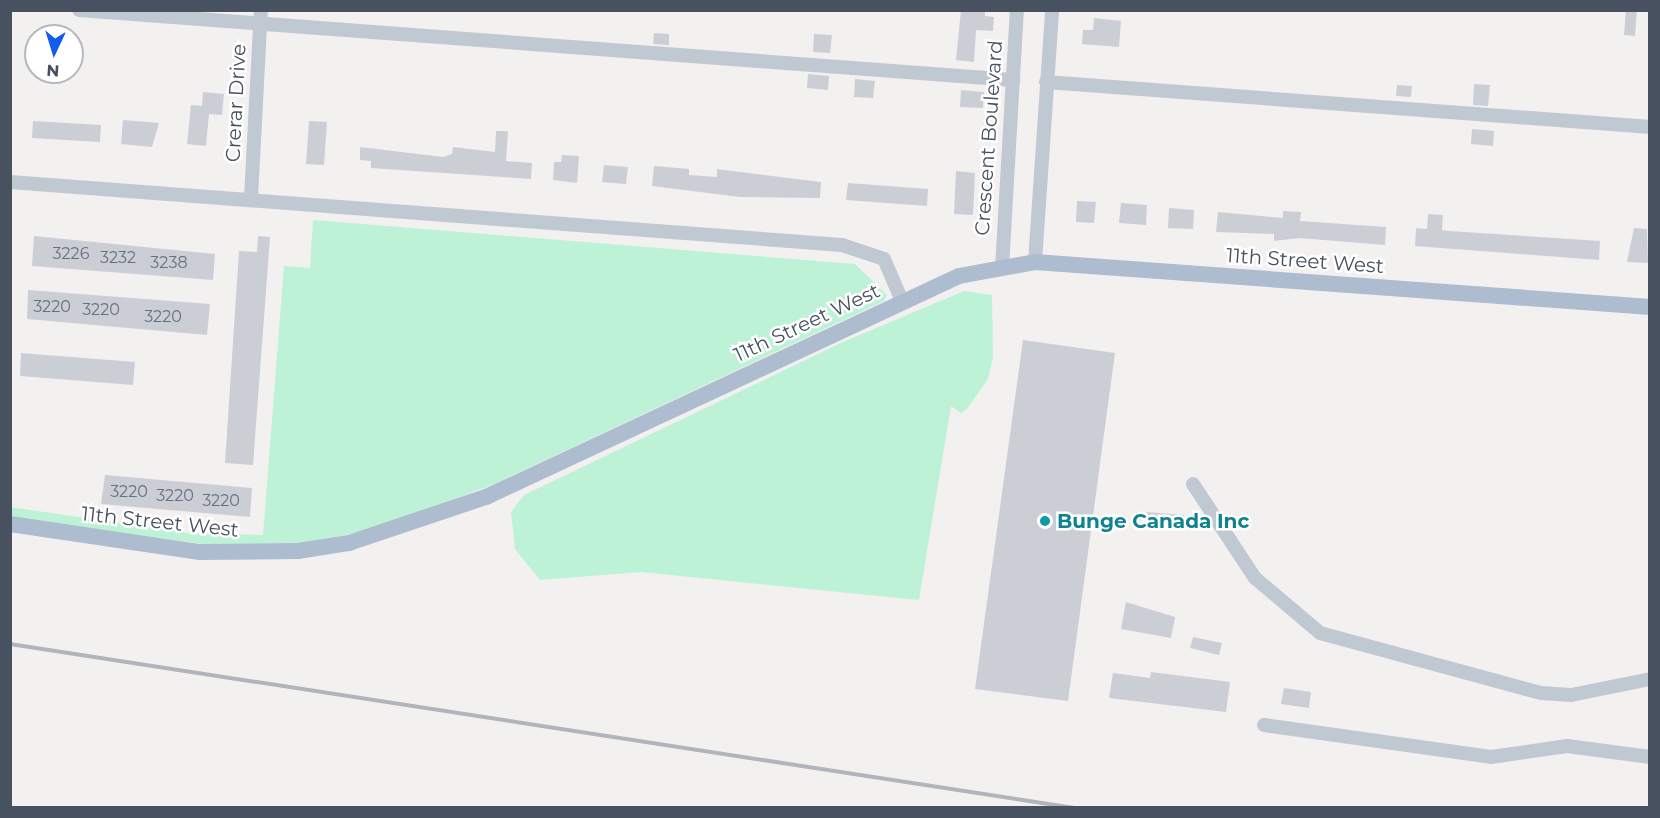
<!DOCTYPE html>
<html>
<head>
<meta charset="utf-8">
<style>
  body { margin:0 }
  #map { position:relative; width:1660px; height:818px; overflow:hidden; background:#f3f0f0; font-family:Montserrat,sans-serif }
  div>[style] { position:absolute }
  .green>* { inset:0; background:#bdf2d6 }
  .building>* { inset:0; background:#ccced6 }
  .minor>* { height:14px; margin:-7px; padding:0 7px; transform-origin:7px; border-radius:7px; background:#c0c9d2 }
  .major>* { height:16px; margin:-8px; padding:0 8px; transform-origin:8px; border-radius:8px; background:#aebcd0 }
  .rail>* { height:4px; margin:-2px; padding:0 2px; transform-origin:2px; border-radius:2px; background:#b2b4bb }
  .dots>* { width:16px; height:16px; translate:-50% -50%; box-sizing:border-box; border:3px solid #fff; border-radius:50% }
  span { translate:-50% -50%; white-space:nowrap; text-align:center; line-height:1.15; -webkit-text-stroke:5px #fff; paint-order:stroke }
  .number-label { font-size:16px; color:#68707d }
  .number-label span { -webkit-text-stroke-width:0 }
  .street-label { font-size:20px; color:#47515f }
  .culture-label { font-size:20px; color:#0d838f; font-weight:700 }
  .left { translate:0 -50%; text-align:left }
  .frame { position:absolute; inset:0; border:12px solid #47515f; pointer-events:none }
  .north { position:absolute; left:24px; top:24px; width:60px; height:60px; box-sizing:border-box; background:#fff; border:2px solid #b5b9bf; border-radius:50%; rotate:184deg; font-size:16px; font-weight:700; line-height:24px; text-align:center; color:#47515f }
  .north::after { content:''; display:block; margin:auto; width:21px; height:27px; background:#105dec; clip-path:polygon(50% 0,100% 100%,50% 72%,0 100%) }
</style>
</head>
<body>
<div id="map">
  <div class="green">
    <i style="clip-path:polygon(313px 220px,855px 264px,887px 295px,884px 301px,494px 484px,373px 530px,300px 543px,218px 546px,11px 518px,10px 507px,188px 533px,263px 535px,284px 266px,310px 268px)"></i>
    <i style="clip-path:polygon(964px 291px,992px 295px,993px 357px,988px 379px,967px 409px,961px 413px,951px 406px,919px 600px,641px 572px,540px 580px,515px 549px,511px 512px,524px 495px,843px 342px)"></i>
  </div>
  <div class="building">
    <i style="clip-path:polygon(961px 10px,985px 10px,985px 16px,994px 17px,993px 31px,976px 30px,974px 62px,956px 60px)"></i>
    <i style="clip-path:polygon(1626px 10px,1637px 10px,1635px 36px,1624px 35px)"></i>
    <i style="clip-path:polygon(1094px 18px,1121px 21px,1119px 47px,1082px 44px,1083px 30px,1093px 30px)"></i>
    <i style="clip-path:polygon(654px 33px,669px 34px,669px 45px,653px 44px)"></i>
    <i style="clip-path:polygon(814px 34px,832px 35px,830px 53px,813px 52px)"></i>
    <i style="clip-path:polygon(808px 74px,829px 76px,828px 90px,807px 88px)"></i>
    <i style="clip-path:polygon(855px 79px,875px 81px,873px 98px,854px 97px)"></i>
    <i style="clip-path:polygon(1474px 84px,1490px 85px,1488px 106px,1473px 105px)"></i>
    <i style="clip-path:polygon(1397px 85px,1412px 86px,1411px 97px,1396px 96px)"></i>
    <i style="clip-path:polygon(961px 90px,984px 92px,983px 108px,960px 107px)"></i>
    <i style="clip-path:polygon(203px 92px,224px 94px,222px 115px,209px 114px,206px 146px,187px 144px,191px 105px,202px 106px)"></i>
    <i style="clip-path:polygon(123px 120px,159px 123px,152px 147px,121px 144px)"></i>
    <i style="clip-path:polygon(33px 121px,101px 125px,100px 142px,32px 138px)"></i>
    <i style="clip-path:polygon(309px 121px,327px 122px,324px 165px,306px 164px)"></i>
    <i style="clip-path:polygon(1472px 129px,1494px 131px,1493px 146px,1471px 144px)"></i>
    <i style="clip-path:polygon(496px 131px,508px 131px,506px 161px,532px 163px,531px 179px,371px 168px,371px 161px,360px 160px,360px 147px,443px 157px,452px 154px,453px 147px,495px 152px)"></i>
    <i style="clip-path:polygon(562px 155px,579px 156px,577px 183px,553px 180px,554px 162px,561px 162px)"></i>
    <i style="clip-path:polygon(604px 165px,628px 167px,626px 184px,602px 182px)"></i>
    <i style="clip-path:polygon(654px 166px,689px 169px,689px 175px,717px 177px,717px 169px,821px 182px,820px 198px,740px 197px,652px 186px)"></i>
    <i style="clip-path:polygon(956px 171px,975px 173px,973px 215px,954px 214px)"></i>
    <i style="clip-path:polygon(848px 183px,928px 189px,927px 206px,846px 200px)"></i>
    <i style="clip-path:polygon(1077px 201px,1096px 202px,1094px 223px,1076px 222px)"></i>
    <i style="clip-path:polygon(1121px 203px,1147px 205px,1146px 225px,1119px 223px)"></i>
    <i style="clip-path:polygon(1169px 208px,1194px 210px,1193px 229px,1168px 228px)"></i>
    <i style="clip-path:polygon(1283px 211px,1301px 212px,1300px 221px,1386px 227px,1385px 245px,1299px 238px,1274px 241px,1274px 234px,1216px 232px,1218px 212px,1283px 218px)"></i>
    <i style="clip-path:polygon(1428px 214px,1443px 215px,1442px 230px,1449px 231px,1600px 241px,1599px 260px,1415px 246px,1416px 228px,1427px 229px)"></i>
    <i style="clip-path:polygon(1634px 228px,1647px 229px,1648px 263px,1627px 262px)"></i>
    <i style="clip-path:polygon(34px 236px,215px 254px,213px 280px,32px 266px)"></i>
    <i style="clip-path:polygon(258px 236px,270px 237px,253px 465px,225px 463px,239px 251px,257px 252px)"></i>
    <i style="clip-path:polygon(28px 290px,210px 304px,207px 335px,27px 319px)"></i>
    <i style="clip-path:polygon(1023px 340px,1115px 353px,1068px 701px,975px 689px)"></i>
    <i style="clip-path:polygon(21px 353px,135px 362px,133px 385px,20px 376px)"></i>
    <i style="clip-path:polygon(105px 475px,252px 488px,250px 517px,101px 504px)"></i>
    <i style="clip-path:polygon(1147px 512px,1184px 515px,1183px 528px,1146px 525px)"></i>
    <i style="clip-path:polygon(1126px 602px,1175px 617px,1171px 638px,1121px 629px)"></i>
    <i style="clip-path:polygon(1193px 637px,1222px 643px,1219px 655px,1190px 648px)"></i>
    <i style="clip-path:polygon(1151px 672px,1230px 682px,1226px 712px,1109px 698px,1113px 673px,1150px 678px)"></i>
    <i style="clip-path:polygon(1284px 688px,1311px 692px,1309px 708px,1281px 704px)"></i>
  </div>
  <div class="minor">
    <i style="left:79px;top:10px;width:937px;rotate:4.29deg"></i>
    <i style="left:1046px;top:82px;width:606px;rotate:4.26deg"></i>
    <i style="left:10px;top:182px;width:834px;rotate:4.33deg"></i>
    <i style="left:842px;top:245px;width:44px;rotate:18.4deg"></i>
    <i style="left:884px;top:259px;width:46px;rotate:66.8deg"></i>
    <i style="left:251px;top:198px;width:188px;rotate:-87deg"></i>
    <i style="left:1035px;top:262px;width:253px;rotate:-86.1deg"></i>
    <i style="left:1002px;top:268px;width:258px;rotate:-86.7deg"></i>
    <i style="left:1193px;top:484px;width:113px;rotate:56.6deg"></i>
    <i style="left:1255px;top:578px;width:85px;rotate:40.2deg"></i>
    <i style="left:1320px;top:633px;width:229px;rotate:15.2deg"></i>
    <i style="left:1541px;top:693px;width:30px;rotate:4deg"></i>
    <i style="left:1571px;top:695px;width:81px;rotate:-11.4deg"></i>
    <i style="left:1264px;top:725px;width:229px;rotate:8deg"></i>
    <i style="left:1491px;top:757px;width:77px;rotate:-8.2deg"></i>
    <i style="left:1567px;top:746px;width:84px;rotate:7.5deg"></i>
  </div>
  <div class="major">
    <i style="left:10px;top:524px;width:192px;rotate:8.4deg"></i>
    <i style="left:200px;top:552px;width:98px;rotate:-0.6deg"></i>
    <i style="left:298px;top:551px;width:52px;rotate:-8.9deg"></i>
    <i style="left:349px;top:543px;width:145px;rotate:-18.6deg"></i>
    <i style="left:486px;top:497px;width:522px;rotate:-25.04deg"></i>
    <i style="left:959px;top:276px;width:77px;rotate:-10.4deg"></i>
    <i style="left:1035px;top:262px;width:617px;rotate:4.18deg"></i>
  </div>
  <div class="rail">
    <i style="left:10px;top:644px;width:1077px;rotate:8.76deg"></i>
  </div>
  <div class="dots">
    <i style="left:1045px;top:521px;background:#0f9aa8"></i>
  </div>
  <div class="number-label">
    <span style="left:71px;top:254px">3226</span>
    <span style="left:118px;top:258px">3232</span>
    <span style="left:169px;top:263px">3238</span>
    <span style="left:52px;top:307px">3220</span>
    <span style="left:101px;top:310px">3220</span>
    <span style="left:163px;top:317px">3220</span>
    <span style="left:129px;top:492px">3220</span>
    <span style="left:175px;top:496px">3220</span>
    <span style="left:221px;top:501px">3220</span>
  </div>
  <div class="street-label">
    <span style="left:236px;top:103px;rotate:-87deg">Crerar Drive</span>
    <span style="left:989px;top:138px;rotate:-86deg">Crescent Boulevard</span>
    <span style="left:1305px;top:261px;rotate:4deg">11th Street West</span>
    <span style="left:807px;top:323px;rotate:-25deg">11th Street West</span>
    <span style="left:160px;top:522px;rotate:6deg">11th Street West</span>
  </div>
  <div class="culture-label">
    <span class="left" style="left:1057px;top:521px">Bunge Canada Inc</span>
  </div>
  <div class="frame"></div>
  <div class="north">N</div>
</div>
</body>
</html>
